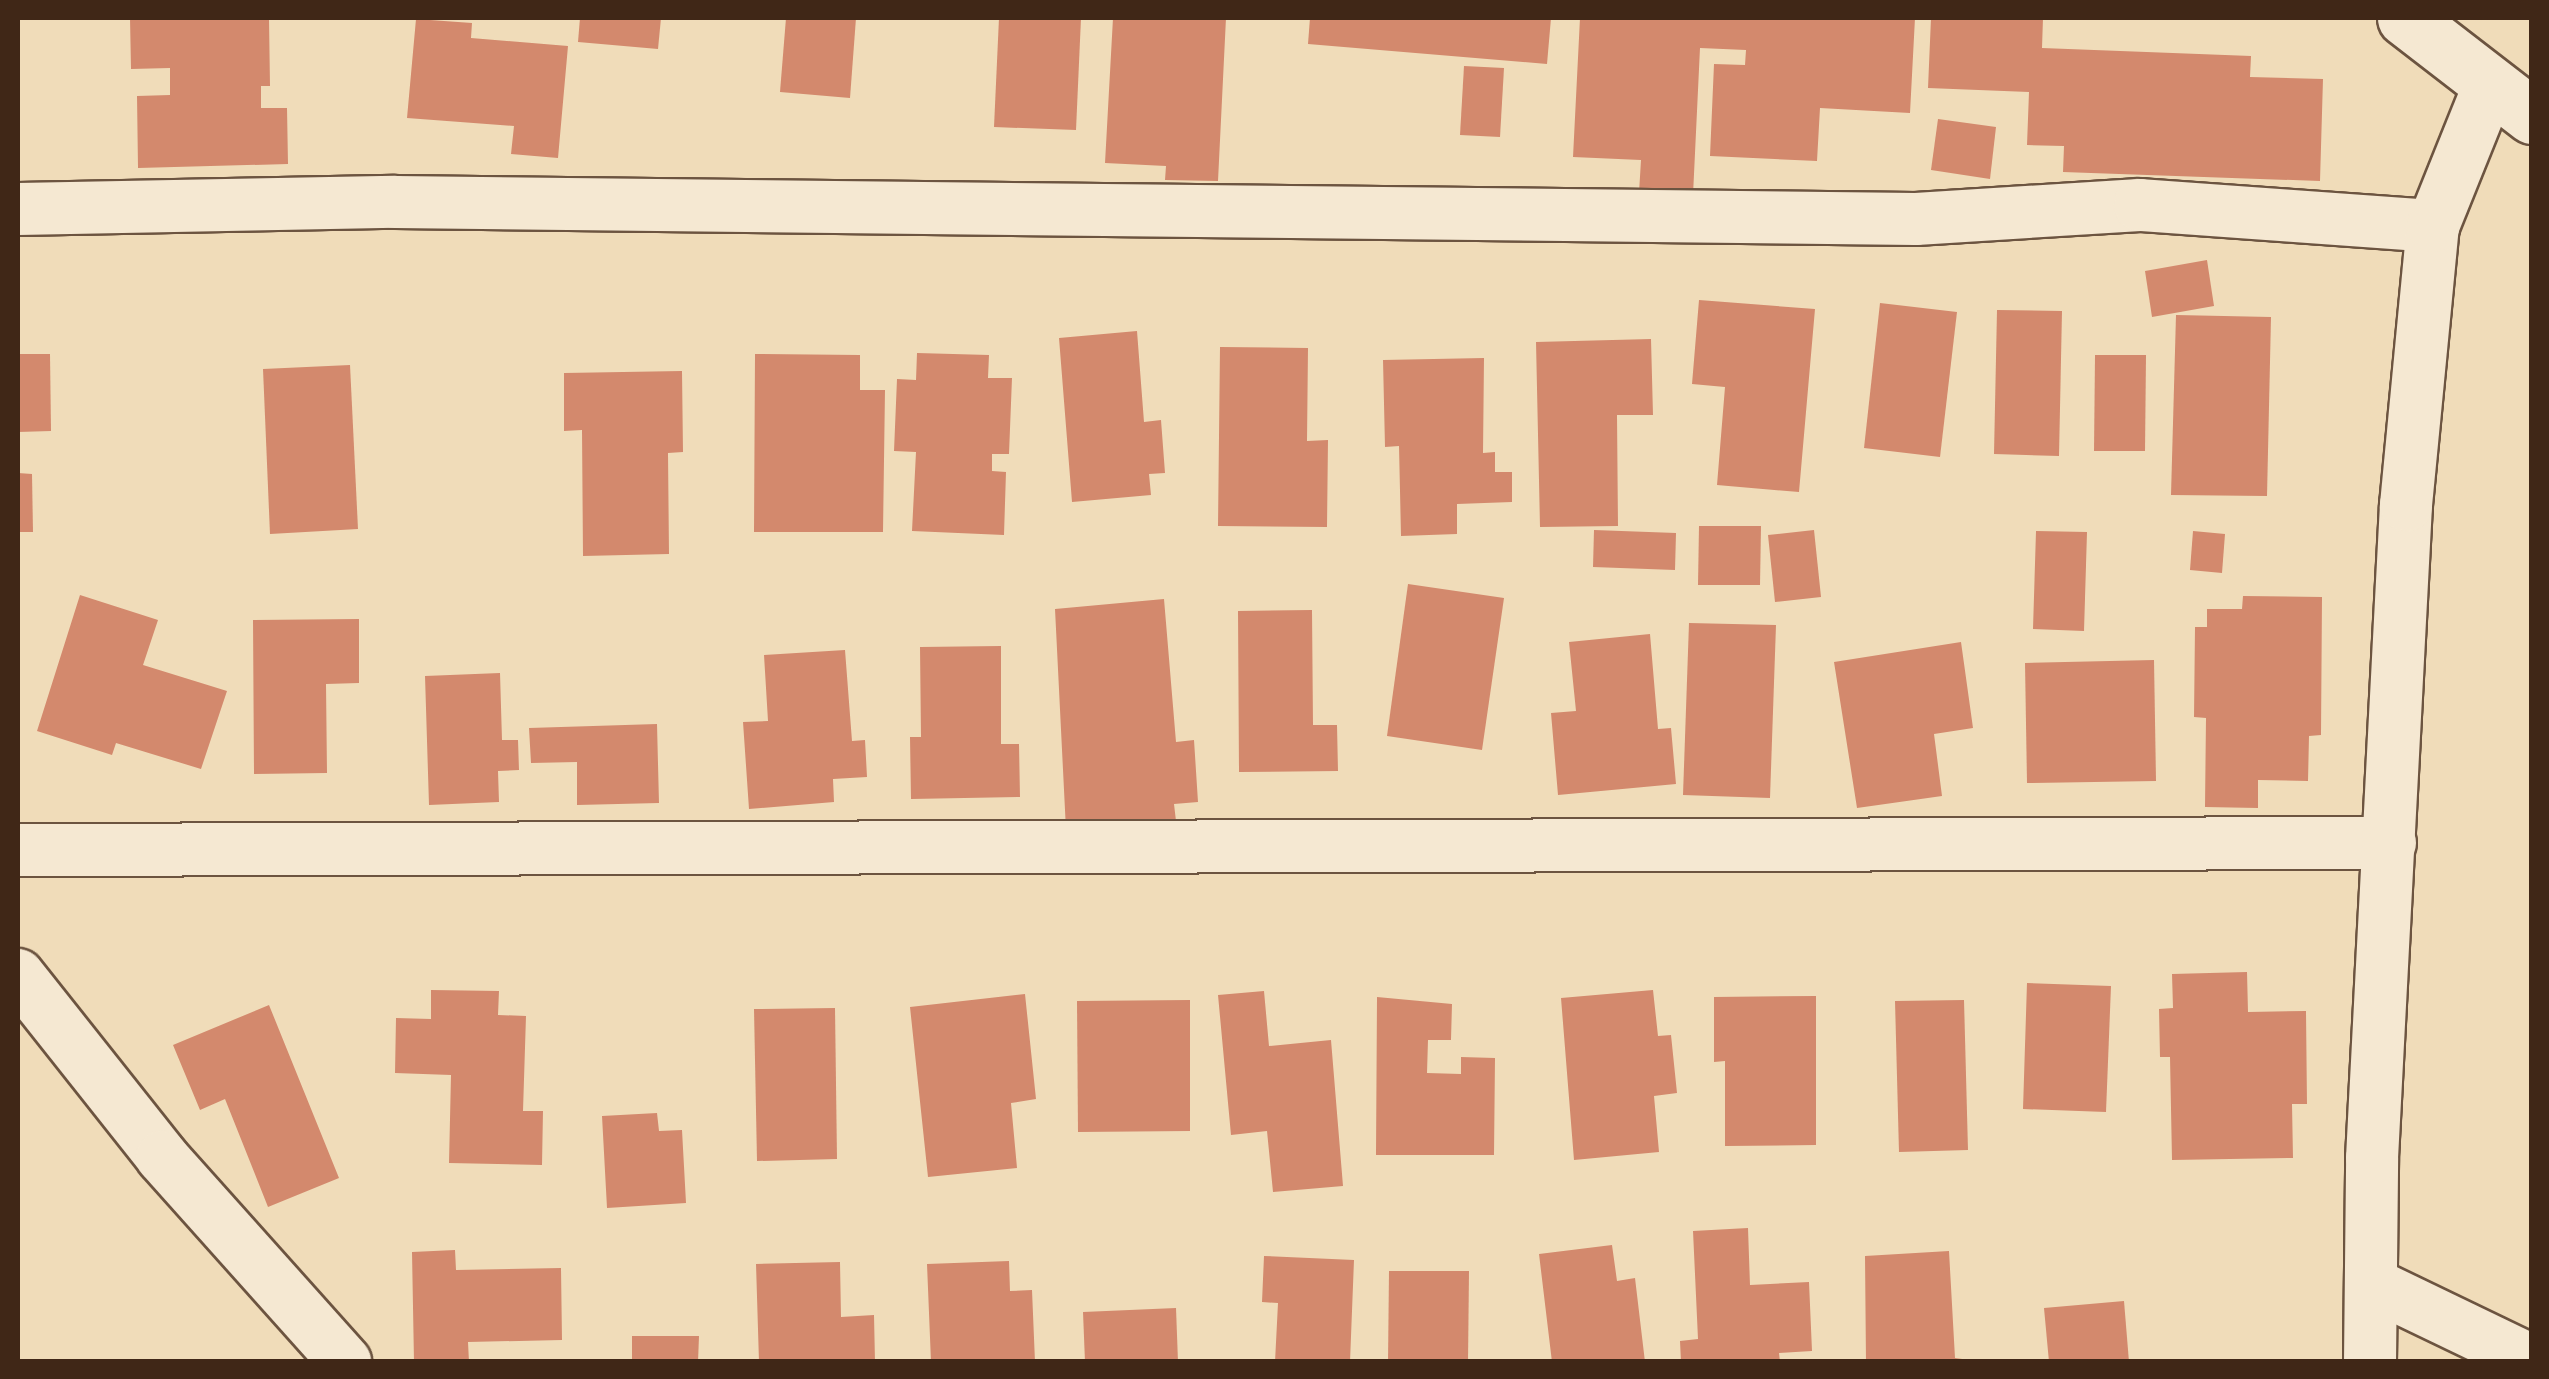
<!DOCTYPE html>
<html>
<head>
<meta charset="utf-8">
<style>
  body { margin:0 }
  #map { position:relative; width:2549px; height:1379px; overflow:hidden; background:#f0dcb9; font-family:"IM FELL English",serif }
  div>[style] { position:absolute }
  .building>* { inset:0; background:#d3896d }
  .roads { filter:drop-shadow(2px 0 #6c5440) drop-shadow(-2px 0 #6c5440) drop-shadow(0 2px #6c5440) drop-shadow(0 -2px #6c5440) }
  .street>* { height:52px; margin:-26px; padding:0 26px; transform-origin:26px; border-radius:26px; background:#f5e8d2 }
  .secondary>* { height:55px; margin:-27.5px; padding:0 27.5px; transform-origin:27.5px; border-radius:27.5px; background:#f5e8d2 }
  span { translate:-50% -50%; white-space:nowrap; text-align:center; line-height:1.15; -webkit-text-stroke:10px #f5e8d2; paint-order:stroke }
  .frame { position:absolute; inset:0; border:20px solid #402717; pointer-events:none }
</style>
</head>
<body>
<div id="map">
  <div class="building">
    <i style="clip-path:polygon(130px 18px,269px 18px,270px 86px,261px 86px,261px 108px,287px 108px,288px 164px,138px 168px,137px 96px,170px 95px,170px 68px,131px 69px)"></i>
    <i style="clip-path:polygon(580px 18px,661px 18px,658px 49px,578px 42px)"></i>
    <i style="clip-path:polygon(786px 18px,856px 18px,850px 98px,780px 92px)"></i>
    <i style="clip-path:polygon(999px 18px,1081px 18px,1076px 130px,994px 127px)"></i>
    <i style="clip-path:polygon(1113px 18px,1226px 18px,1218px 181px,1165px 180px,1166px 166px,1105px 163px)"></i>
    <i style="clip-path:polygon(1310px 18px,1551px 18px,1547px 64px,1308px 44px)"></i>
    <i style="clip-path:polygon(1580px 18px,1915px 18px,1910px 113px,1820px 108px,1817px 161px,1710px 156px,1714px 64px,1745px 65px,1746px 50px,1700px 48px,1693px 195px,1639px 193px,1641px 160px,1573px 157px)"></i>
    <i style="clip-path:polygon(1931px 18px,2043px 18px,2042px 48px,2251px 56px,2250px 77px,2323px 79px,2320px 181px,2063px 172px,2064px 146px,2027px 145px,2029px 92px,1928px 88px)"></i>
    <i style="clip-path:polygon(416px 19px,472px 23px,471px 38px,568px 46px,558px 158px,511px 154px,514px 126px,407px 118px)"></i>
    <i style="clip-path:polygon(1464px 66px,1504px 68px,1500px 137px,1460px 135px)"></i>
    <i style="clip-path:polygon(1938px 119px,1996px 127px,1990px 179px,1931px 170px)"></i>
    <i style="clip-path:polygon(2207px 260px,2214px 306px,2152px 317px,2145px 271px)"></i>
    <i style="clip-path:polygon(1699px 300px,1815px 309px,1799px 492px,1717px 485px,1725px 387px,1692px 384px)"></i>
    <i style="clip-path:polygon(1880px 303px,1957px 312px,1940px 457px,1864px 448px)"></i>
    <i style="clip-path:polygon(1997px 310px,2062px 311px,2059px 456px,1994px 454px)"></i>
    <i style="clip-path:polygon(2176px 315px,2271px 317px,2267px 496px,2171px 495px)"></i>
    <i style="clip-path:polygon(1137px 331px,1144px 422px,1161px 420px,1165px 473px,1149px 474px,1151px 495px,1072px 502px,1059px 338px)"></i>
    <i style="clip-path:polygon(1651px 339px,1653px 415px,1617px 415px,1618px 526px,1540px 527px,1536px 342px)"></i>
    <i style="clip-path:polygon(1220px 347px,1308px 348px,1307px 441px,1328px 440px,1327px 527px,1218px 526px)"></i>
    <i style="clip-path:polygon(917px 353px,989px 355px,988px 378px,1012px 378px,1009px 454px,992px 454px,992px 471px,1006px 472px,1004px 535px,912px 531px,916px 452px,894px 451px,897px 379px,916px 380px)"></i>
    <i style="clip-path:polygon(18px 354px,50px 354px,51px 431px,18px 432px)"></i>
    <i style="clip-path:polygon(755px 354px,860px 355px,860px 390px,885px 390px,883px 532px,754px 532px)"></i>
    <i style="clip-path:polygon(2095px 355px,2146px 355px,2145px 451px,2094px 451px)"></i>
    <i style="clip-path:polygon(1484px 358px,1483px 453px,1495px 452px,1495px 472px,1512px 472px,1512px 502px,1457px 504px,1457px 534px,1401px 536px,1399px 446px,1385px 447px,1383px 360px)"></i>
    <i style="clip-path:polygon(350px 365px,358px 529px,270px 534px,263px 369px)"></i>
    <i style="clip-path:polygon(682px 371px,683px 452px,668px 453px,669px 554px,583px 556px,582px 430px,564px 431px,564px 373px)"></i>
    <i style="clip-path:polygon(18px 473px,32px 474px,33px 532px,18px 532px)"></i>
    <i style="clip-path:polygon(1699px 526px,1761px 526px,1760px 585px,1698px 585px)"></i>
    <i style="clip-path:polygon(1594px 530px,1676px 533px,1675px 570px,1593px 567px)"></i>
    <i style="clip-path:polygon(1814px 530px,1821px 597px,1775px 602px,1768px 535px)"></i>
    <i style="clip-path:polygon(2036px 531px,2087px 532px,2084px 631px,2033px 629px)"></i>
    <i style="clip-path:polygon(2193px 531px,2225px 534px,2222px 573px,2190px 570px)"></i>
    <i style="clip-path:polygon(1408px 584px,1504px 598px,1482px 750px,1387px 736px)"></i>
    <i style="clip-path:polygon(80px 595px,158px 620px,143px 665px,227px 691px,201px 769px,116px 743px,112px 755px,37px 731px)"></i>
    <i style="clip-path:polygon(2243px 596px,2322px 597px,2321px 735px,2309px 736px,2308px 781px,2258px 780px,2258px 808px,2205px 807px,2206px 718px,2194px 717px,2195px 627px,2207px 627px,2207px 609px,2242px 609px)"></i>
    <i style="clip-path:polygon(1164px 599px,1176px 742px,1194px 740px,1198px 802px,1174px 804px,1176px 821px,1066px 830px,1055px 609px)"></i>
    <i style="clip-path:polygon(1312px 610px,1313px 725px,1337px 725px,1338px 771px,1239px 772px,1238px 611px)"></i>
    <i style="clip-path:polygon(359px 619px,359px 683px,326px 684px,327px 773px,254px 774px,253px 620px)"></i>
    <i style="clip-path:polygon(1689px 623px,1776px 625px,1770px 798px,1683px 795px)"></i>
    <i style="clip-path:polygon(1650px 634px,1658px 729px,1671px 728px,1676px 784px,1558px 795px,1551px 713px,1576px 711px,1569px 642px)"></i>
    <i style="clip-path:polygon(1961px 642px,1973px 728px,1934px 734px,1942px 796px,1857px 808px,1834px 662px)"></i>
    <i style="clip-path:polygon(1001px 646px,1001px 744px,1019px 744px,1020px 797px,911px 799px,910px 737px,921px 737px,920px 647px)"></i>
    <i style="clip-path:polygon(845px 650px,852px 741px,865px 740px,867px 777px,833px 779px,834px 802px,749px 809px,743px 722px,768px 721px,764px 655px)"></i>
    <i style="clip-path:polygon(2154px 660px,2156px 781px,2027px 783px,2025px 663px)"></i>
    <i style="clip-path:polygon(500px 673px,502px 740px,518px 740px,519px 770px,498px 771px,499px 802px,429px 805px,425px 676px)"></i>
    <i style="clip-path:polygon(657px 724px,659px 803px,577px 805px,577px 762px,531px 763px,529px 728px)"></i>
    <i style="clip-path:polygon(2247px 972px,2248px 1012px,2306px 1011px,2307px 1104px,2292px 1104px,2293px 1158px,2172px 1160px,2170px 1057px,2160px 1057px,2159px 1009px,2173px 1008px,2172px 974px)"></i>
    <i style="clip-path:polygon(2027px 983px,2111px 986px,2106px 1112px,2023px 1109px)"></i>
    <i style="clip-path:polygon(431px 990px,499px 991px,498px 1015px,526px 1016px,523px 1111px,543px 1111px,542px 1165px,449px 1163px,451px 1075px,395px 1073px,396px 1018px,431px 1019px)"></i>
    <i style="clip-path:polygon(1653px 990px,1658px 1036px,1671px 1035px,1677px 1093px,1654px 1096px,1659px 1152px,1574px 1160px,1561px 998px)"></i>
    <i style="clip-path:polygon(1264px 991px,1269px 1046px,1331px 1040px,1343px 1186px,1273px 1192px,1267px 1131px,1231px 1135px,1218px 995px)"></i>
    <i style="clip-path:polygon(1025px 994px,1036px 1099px,1011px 1103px,1017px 1168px,928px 1177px,910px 1007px)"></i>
    <i style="clip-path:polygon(1816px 996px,1816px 1145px,1725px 1146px,1725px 1061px,1714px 1062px,1714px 997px)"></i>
    <i style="clip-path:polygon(1377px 997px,1452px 1004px,1451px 1040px,1428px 1040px,1427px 1073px,1461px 1074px,1461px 1057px,1495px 1058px,1494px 1155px,1376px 1155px)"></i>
    <i style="clip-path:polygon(1190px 1000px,1190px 1131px,1078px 1132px,1077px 1001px)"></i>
    <i style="clip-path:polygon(1964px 1000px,1968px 1150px,1899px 1152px,1895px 1001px)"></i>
    <i style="clip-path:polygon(269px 1005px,339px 1178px,268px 1207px,225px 1099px,200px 1110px,173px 1045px)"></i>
    <i style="clip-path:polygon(835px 1008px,837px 1159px,757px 1161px,754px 1009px)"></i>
    <i style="clip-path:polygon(657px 1113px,659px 1131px,682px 1130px,686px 1203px,607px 1208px,602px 1116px)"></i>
    <i style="clip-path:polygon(1748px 1228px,1750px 1285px,1809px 1282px,1812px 1351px,1779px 1353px,1780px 1362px,1681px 1362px,1680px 1341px,1698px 1339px,1693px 1231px)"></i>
    <i style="clip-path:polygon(1612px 1245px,1617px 1281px,1635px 1278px,1645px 1362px,1552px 1362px,1539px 1254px)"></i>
    <i style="clip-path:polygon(455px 1250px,456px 1270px,561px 1268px,562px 1340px,468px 1342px,469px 1362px,414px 1362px,412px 1252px)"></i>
    <i style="clip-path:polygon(1949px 1251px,1955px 1358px,1984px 1362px,1866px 1362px,1865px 1256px)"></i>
    <i style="clip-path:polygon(1264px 1256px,1354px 1260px,1350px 1362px,1275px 1362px,1278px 1303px,1262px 1302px)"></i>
    <i style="clip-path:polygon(1009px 1261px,1010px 1291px,1032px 1290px,1035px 1362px,931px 1362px,927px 1264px)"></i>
    <i style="clip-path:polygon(840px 1262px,841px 1317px,874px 1315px,875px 1362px,759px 1362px,756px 1264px)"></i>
    <i style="clip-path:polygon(1389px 1271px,1469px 1271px,1468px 1362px,1388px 1362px)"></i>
    <i style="clip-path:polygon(2124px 1301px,2129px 1362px,2049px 1362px,2044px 1308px)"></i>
    <i style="clip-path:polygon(1176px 1308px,1178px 1362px,1085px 1362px,1083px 1312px)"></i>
    <i style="clip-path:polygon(632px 1336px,699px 1336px,698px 1362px,632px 1362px)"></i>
  </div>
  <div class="roads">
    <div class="street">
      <i style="left:18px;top:209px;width:377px;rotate:-1.1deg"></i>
      <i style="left:395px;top:202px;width:1521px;rotate:0.64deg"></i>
      <i style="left:1916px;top:219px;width:224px;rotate:-3.6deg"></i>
      <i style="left:2140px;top:205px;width:294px;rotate:4.1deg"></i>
      <i style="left:18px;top:850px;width:2372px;rotate:-0.17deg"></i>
      <i style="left:18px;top:975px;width:232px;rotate:51.6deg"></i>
      <i style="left:162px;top:1157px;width:275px;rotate:48.2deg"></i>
      <i style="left:2374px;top:1285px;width:175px;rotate:25.7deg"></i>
      <i style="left:2370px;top:1362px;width:204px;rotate:-89.4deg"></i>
      <i style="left:2372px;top:1158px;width:654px;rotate:-87.02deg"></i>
      <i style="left:2406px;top:505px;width:280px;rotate:-84.5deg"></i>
      <i style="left:2433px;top:226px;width:153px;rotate:-68.1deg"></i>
    </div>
    <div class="secondary">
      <i style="left:2405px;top:18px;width:160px;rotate:37.7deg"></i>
    </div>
  </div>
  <div class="frame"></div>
</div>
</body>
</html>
